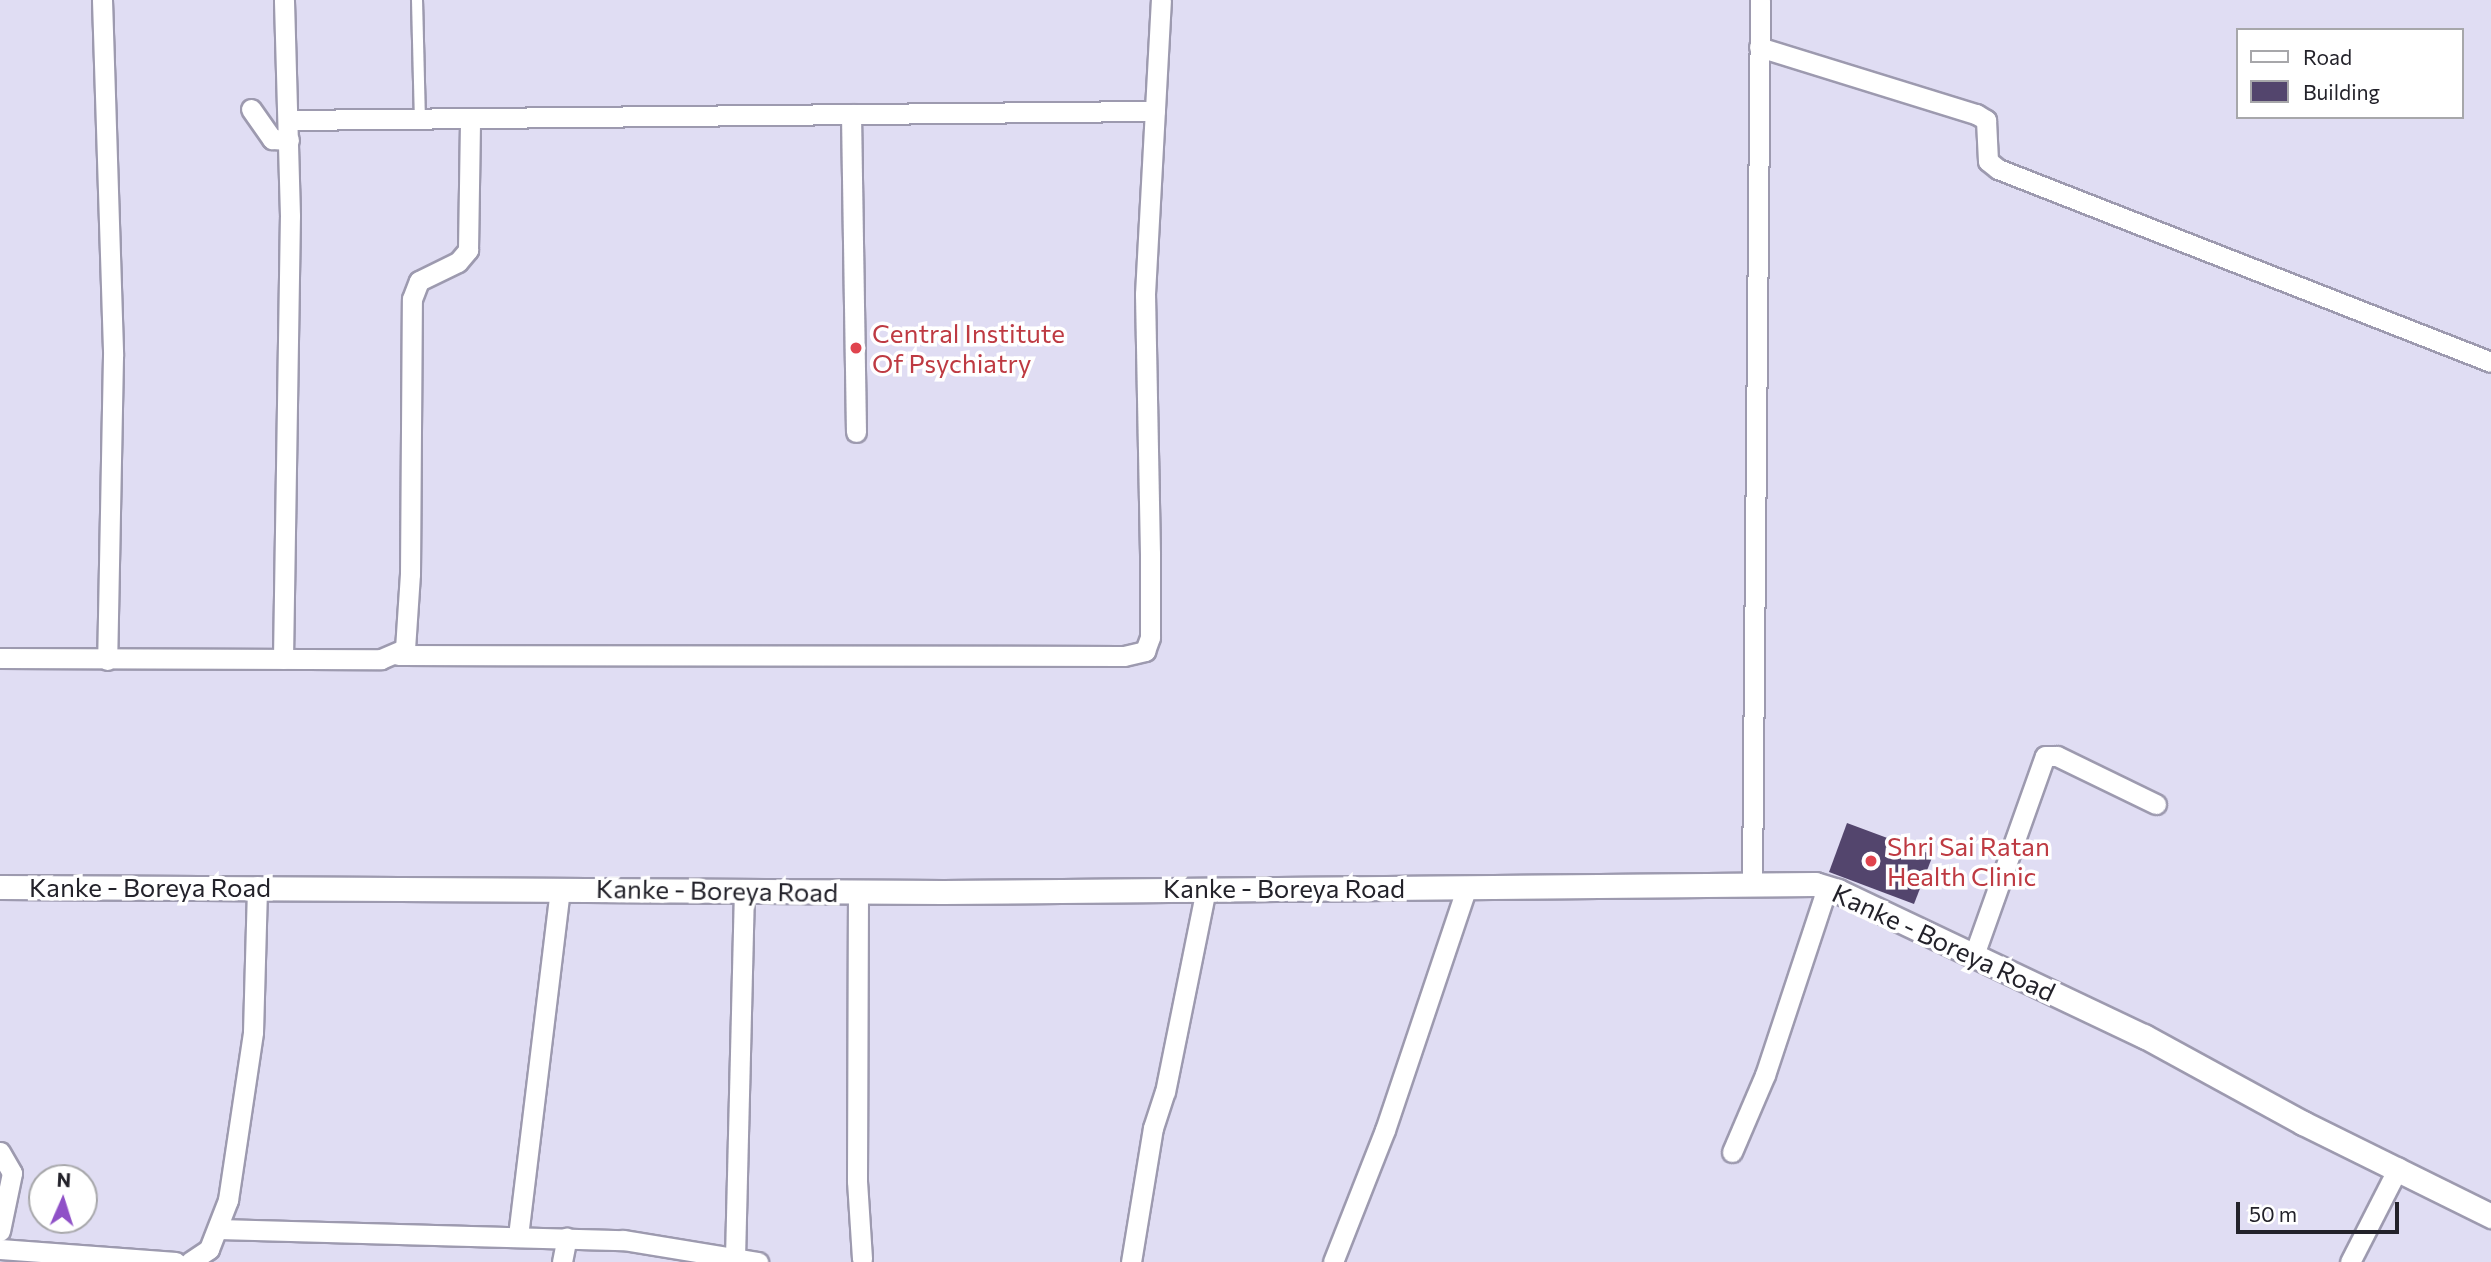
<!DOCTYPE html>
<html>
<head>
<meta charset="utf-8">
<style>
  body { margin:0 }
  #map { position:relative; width:2491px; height:1262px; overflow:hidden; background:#e0ddf3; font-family:Commissioner,sans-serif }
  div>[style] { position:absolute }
  .building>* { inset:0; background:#53456d }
  .roads { filter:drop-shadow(2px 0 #9d9aaf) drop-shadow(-2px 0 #9d9aaf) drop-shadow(0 2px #9d9aaf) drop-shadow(0 -2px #9d9aaf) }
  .service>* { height:10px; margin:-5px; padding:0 5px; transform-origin:5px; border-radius:5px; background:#fff }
  .minor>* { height:19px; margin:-9.5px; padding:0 9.5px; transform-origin:9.5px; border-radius:9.5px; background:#fff }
  .tertiary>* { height:23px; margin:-11.5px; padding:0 11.5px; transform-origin:11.5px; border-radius:11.5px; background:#fff }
  .dots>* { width:19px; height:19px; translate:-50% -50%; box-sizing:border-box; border:4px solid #fff; border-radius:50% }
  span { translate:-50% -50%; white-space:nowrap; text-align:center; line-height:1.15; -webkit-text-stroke:7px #fff; paint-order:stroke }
  .health-label { font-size:26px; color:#be3a42 }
  .left { translate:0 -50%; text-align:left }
  .street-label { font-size:26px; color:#23222a }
  .legend { position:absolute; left:2236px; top:28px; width:228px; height:91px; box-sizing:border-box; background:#fff; border:2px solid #a7a7aa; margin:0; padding:9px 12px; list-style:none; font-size:21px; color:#23222a }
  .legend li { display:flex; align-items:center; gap:14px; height:35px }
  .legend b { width:35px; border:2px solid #a7a7aa }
  .north { position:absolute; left:28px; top:1164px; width:70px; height:70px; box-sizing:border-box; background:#fff; border:2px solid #a7a7aa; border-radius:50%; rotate:3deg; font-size:19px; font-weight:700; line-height:28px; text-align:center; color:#23222a }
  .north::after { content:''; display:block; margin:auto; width:24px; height:32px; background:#8f51c7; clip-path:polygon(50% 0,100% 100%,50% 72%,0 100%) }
  .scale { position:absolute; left:2236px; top:1202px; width:163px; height:32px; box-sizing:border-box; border:4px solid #23222a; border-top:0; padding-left:9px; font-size:21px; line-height:24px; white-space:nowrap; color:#23222a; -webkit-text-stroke:5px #fff; paint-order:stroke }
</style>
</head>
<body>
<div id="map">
  <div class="building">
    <i style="clip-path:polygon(1847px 823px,1933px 855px,1914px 904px,1829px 872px)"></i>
  </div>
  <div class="roads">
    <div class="service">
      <i style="left:417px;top:0;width:119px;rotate:88.6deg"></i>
    </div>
    <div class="minor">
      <i style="left:102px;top:0;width:356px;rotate:88.2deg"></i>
      <i style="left:113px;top:356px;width:304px;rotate:91.1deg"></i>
      <i style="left:1759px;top:47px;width:227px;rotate:17.2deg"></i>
      <i style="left:1976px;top:114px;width:12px;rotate:31deg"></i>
      <i style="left:1986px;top:120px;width:41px;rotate:87.2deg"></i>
      <i style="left:1988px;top:161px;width:13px;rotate:39deg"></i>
      <i style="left:1998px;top:169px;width:529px;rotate:21.38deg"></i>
      <i style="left:251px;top:109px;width:37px;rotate:55deg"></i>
      <i style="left:272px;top:139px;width:17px;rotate:3deg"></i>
      <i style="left:851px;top:114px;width:318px;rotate:89.1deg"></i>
      <i style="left:289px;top:120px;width:866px;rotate:-0.6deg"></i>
      <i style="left:398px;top:655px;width:726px;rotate:0.08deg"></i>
      <i style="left:1124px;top:656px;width:22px;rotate:-13deg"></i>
      <i style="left:1145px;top:651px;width:15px;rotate:-70deg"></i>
      <i style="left:1150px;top:637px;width:83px;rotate:-90deg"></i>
      <i style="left:1150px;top:554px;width:260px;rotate:-91.1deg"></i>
      <i style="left:1145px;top:294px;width:294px;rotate:-86.9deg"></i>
      <i style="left:0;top:658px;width:381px;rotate:0.2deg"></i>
      <i style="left:381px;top:659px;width:26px;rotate:-23deg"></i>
      <i style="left:405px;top:649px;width:75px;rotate:-86.2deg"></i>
      <i style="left:410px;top:574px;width:275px;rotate:-89.6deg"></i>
      <i style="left:412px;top:299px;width:19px;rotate:-69deg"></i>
      <i style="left:419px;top:281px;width:43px;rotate:-26deg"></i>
      <i style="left:458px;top:262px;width:16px;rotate:-50deg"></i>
      <i style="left:468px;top:250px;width:132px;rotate:-89.1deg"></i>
      <i style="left:283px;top:659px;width:443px;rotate:-89.1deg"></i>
      <i style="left:290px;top:216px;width:216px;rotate:-91.6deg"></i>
      <i style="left:1752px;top:884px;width:884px;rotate:-89.48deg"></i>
      <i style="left:858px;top:891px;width:290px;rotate:90.2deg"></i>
      <i style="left:857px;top:1181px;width:78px;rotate:86.3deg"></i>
      <i style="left:1974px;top:955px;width:211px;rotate:-70.4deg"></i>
      <i style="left:2045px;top:756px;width:12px"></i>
      <i style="left:2057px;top:756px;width:110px;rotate:25.9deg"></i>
      <i style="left:0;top:1152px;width:24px;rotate:60deg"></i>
      <i style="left:12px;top:1173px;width:59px;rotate:101.7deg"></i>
      <i style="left:1732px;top:1152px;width:84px;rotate:-66.8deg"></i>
      <i style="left:1765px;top:1075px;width:198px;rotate:-71.7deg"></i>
      <i style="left:219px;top:1229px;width:404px;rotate:1.6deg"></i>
      <i style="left:623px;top:1240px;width:137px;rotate:9.3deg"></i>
      <i style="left:518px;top:1236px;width:350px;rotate:-83.1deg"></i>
      <i style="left:0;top:1249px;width:176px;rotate:4.2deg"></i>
      <i style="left:735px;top:1258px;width:369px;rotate:-88.6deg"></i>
      <i style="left:190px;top:1262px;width:23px;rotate:-34deg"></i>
      <i style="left:209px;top:1249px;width:53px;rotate:-68.8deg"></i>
      <i style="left:228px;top:1200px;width:170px;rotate:-81.5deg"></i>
      <i style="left:253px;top:1032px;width:146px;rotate:-88.4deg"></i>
      <i style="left:562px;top:1262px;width:25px;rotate:-79deg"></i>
      <i style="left:1131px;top:1262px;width:136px;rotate:-80.7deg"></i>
      <i style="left:1153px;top:1128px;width:38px;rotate:-72deg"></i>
      <i style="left:1165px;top:1092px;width:207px;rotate:-78.6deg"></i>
      <i style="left:1333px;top:1262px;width:142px;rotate:-68.5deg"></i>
      <i style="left:1385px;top:1130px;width:256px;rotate:-71.4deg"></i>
      <i style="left:2350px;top:1262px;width:106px;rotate:-62.9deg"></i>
    </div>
    <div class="tertiary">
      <i style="left:0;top:887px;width:943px;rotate:0.3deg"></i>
      <i style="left:943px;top:892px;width:872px;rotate:-0.53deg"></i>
      <i style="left:1815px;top:884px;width:24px;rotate:17deg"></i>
      <i style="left:1838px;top:891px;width:339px;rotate:25.4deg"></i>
      <i style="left:2144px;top:1036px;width:181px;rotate:28.7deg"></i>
      <i style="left:2303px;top:1123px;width:210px;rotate:26.3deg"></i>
    </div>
  </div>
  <div class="dots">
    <i style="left:856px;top:348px;background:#e0444e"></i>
    <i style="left:1871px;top:861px;background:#e0444e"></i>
  </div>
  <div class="health-label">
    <span class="left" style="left:872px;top:348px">Central Institute<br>Of Psychiatry</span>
    <span class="left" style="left:1887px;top:861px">Shri Sai Ratan<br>Health Clinic</span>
  </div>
  <div class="street-label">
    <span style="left:150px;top:887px">Kanke - Boreya Road</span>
    <span style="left:1284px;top:888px">Kanke - Boreya Road</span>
    <span style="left:717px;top:890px;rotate:1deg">Kanke - Boreya Road</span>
    <span style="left:1944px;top:942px;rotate:25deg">Kanke - Boreya Road</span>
  </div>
  <ul class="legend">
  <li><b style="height:9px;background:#fff"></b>Road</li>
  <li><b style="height:19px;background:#53456d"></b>Building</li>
  </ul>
  <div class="north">N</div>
  <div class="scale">50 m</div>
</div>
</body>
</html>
